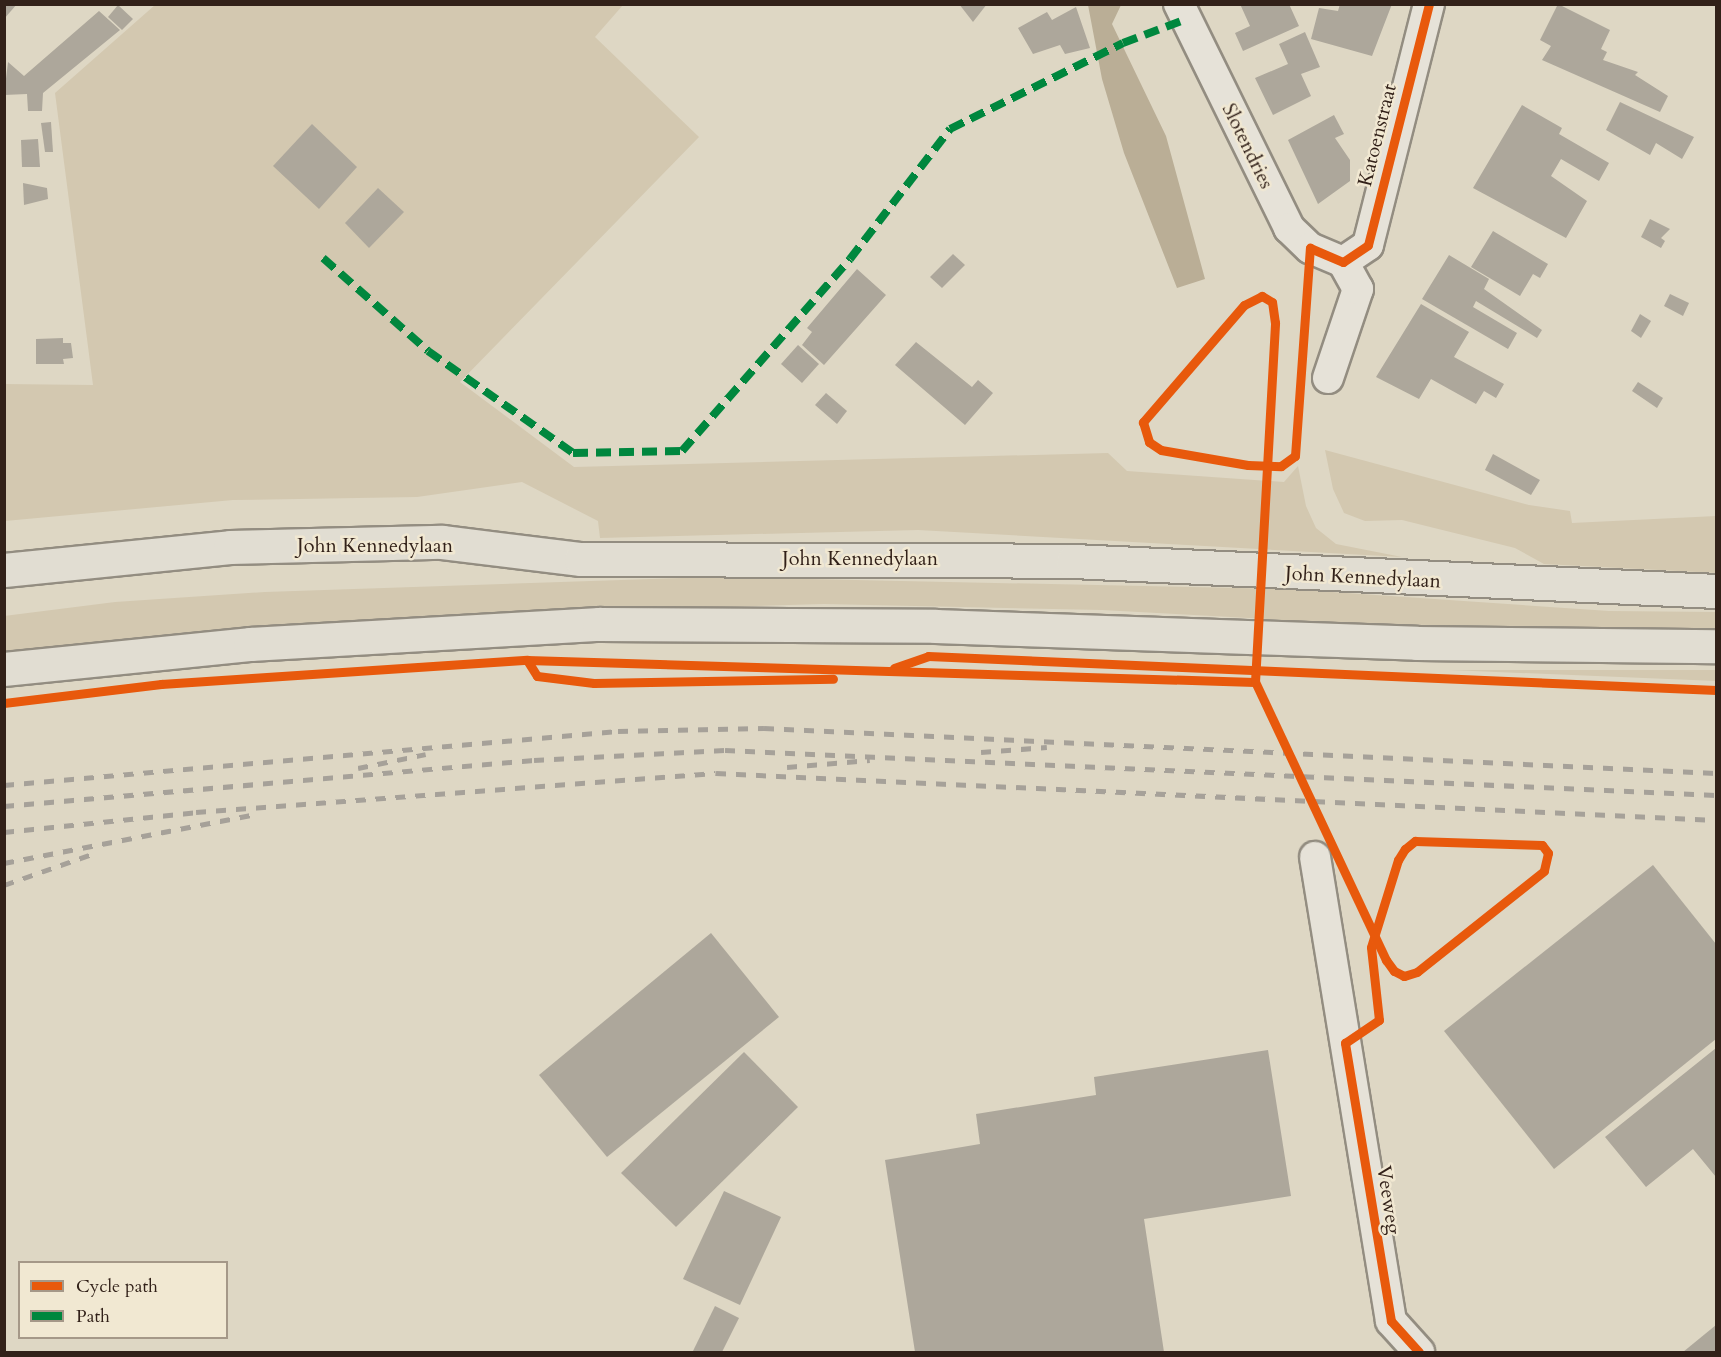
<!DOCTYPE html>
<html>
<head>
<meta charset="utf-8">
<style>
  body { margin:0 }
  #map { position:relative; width:1721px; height:1357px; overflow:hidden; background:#ded7c4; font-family:Cardo,serif }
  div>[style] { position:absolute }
  .green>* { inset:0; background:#d3c8b0 }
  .water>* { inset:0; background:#baae96 }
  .building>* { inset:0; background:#ada79b }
  .roads { filter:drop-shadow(2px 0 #938d81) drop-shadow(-2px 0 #938d81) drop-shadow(0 2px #938d81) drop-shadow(0 -2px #938d81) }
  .street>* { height:30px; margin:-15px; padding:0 15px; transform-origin:15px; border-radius:15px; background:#e6e2d8 }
  .highway>* { height:33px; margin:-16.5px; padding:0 16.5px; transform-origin:16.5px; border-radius:16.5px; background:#e1ddd2 }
  .rail>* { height:4.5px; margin-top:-2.25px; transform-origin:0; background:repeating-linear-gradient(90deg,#a6a199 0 10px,transparent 0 20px) }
  .quiet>* { height:8px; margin-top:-4px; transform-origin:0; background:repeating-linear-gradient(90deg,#00873e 0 15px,transparent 0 23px) }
  .cycleway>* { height:9px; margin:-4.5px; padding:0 4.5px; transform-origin:4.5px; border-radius:4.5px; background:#e8590c }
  span { translate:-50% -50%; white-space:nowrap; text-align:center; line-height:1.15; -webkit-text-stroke:5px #f1e8d2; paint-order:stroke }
  .street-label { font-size:20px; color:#322119 }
  .frame { position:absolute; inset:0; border:6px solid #322119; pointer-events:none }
  .legend { position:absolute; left:18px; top:1261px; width:210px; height:78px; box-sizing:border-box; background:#f1e8d2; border:2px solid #a59888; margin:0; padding:8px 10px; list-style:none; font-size:18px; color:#322119 }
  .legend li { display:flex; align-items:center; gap:12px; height:30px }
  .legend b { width:30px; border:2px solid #a59888 }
</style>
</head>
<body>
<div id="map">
  <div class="green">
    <i style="clip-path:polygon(155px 5px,623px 5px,595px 37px,699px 137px,460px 382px,574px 467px,1108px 453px,1127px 471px,1284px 482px,1298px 466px,1306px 506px,1316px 528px,1336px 544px,1402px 557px,918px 530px,600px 538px,598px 521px,522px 482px,417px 497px,233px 500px,5px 521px,4px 384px,93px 385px,55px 93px)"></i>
    <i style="clip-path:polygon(1325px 450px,1529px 505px,1570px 511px,1572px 523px,1716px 516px,1716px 573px,1544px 564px,1515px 548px,1402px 520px,1365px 521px,1344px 513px,1333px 489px)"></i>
    <i style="clip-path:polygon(712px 577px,1288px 589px,1609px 611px,1716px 612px,1716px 629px,1356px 624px,1102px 610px,824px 604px,614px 610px,5px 653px,4px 616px,115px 602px,265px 592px)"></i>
    <i style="clip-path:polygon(1449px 670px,1716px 670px,1716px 681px)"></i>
  </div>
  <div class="water">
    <i style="clip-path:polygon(1088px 5px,1121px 5px,1112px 24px,1166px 136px,1205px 279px,1177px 288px,1124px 153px,1102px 79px)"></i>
  </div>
  <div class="building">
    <i style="clip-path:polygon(4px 4px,17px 4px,4px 19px)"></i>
    <i style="clip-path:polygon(959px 4px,987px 4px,973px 22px)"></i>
    <i style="clip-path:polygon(1240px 4px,1289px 4px,1299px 26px,1243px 51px,1235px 33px,1250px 26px)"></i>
    <i style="clip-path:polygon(1340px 4px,1392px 4px,1372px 56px,1311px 39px,1319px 8px,1338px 11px)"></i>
    <i style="clip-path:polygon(1558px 4px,1610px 30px,1601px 49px,1607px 52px,1603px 60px,1638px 72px,1635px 75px,1668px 96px,1660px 112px,1542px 60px,1551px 46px,1540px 40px)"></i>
    <i style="clip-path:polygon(118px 5px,133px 19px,122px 30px,108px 17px)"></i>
    <i style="clip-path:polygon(1076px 7px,1090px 48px,1065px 54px,1060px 45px,1033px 54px,1018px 28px,1047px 12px,1052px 20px)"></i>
    <i style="clip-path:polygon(99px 11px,120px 30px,43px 93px,42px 111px,28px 111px,27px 94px,4px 95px,8px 62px,24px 76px)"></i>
    <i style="clip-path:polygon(1305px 32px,1320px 67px,1301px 74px,1311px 96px,1273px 115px,1255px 78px,1288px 64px,1279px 44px)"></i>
    <i style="clip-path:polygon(1620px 102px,1694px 137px,1682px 159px,1656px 143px,1650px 155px,1606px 130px)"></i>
    <i style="clip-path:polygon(1522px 105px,1562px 128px,1559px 134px,1609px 163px,1599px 181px,1561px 159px,1551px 176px,1587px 201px,1566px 238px,1473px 188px)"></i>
    <i style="clip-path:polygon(1334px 115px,1344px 134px,1335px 138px,1350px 160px,1350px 181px,1318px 204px,1288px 140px)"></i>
    <i style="clip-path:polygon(51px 122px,53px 152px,45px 152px,41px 123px)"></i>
    <i style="clip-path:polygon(312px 124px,357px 167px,319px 209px,273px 166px)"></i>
    <i style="clip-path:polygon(38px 139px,40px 167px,22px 167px,21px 140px)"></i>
    <i style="clip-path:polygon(23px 183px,47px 188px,48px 199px,24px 205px)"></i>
    <i style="clip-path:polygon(378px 188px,404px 212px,369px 248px,345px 223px)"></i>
    <i style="clip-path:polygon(1650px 219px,1670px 229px,1661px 238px,1665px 241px,1661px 248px,1641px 237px)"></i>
    <i style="clip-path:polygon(1493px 231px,1548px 264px,1540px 278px,1533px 274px,1520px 296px,1471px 267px)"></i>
    <i style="clip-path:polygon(953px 254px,965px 265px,942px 288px,930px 277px)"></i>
    <i style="clip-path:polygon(1449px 255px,1489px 279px,1484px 289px,1542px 330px,1537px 338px,1476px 301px,1473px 307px,1517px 333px,1508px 349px,1422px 299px)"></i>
    <i style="clip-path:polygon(857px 269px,886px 295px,824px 365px,802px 345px,812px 332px,807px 328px)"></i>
    <i style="clip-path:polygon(1670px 294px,1689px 303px,1683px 316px,1664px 306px)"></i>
    <i style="clip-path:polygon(1421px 304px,1469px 332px,1454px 357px,1504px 384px,1496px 398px,1484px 391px,1476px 404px,1431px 379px,1419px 399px,1376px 377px)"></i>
    <i style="clip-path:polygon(1640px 314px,1651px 321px,1641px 338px,1631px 331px)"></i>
    <i style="clip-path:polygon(63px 338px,63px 343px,71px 343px,73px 358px,63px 359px,64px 364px,36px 364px,36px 339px)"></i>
    <i style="clip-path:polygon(916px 342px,972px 387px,978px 380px,993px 393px,965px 425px,895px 365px)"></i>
    <i style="clip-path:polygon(798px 345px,819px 364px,802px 383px,781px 364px)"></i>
    <i style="clip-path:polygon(1638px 382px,1663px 398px,1657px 408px,1632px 391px)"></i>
    <i style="clip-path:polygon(826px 393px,847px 411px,837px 424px,815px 405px)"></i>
    <i style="clip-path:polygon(1493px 454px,1540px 480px,1531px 495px,1485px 470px)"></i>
    <i style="clip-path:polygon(1653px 865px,1716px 944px,1716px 1039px,1554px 1169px,1444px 1031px)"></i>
    <i style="clip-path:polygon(711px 933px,779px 1017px,607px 1157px,539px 1075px)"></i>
    <i style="clip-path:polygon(1716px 1048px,1716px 1177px,1693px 1149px,1646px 1187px,1605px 1137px)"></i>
    <i style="clip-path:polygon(1268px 1050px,1291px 1196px,1144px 1219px,1164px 1352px,915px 1352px,885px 1160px,980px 1144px,976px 1114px,1096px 1095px,1094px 1077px)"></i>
    <i style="clip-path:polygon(744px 1052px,798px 1107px,676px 1227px,621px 1173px)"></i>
    <i style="clip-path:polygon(724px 1191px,781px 1217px,740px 1305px,683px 1279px)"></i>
    <i style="clip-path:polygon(715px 1306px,739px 1318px,722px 1352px,693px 1351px)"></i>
    <i style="clip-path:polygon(1716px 1325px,1716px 1352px,1683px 1352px)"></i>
  </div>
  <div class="roads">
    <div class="street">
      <i style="left:1179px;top:4px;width:250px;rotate:63.8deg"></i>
      <i style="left:1289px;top:228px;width:29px;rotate:44deg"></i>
      <i style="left:1310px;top:248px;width:36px;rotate:23deg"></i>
      <i style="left:1343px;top:262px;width:30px;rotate:-34deg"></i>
      <i style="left:1368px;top:245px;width:249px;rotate:-75.8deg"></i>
      <i style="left:1328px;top:378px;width:94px;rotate:-71.4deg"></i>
      <i style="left:1358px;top:289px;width:31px;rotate:-119deg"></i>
      <i style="left:1315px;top:857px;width:470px;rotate:80.7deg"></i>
      <i style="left:1391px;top:1321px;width:42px;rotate:47.9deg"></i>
    </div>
    <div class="highway">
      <i style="left:4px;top:570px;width:227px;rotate:-5.8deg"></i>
      <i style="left:230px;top:547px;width:212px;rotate:-1.4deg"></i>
      <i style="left:442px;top:542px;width:140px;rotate:7deg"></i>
      <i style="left:581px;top:559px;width:492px;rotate:0.2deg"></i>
      <i style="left:1073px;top:561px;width:644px;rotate:2.67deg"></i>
      <i style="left:4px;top:669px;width:247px;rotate:-5.8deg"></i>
      <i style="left:250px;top:644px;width:350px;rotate:-3.3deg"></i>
      <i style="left:599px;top:624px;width:336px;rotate:0.3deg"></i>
      <i style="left:935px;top:626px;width:482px;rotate:2deg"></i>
      <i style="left:1417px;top:643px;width:299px;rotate:0.6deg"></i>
    </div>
  </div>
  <div class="rail">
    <i style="left:981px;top:752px;width:66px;rotate:-4.3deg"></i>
    <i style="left:787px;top:767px;width:83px;rotate:-4.8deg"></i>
    <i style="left:358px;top:768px;width:69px;rotate:-11.6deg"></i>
    <i style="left:4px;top:785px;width:616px;rotate:-5.03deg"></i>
    <i style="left:618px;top:731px;width:146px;rotate:-1.2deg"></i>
    <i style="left:764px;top:728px;width:953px;rotate:2.71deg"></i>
    <i style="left:4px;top:806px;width:532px;rotate:-4.96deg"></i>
    <i style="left:534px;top:760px;width:191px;rotate:-3deg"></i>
    <i style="left:725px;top:750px;width:992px;rotate:2.6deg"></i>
    <i style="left:4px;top:832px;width:193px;rotate:-5.9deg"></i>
    <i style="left:196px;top:812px;width:521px;rotate:-4.29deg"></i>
    <i style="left:716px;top:773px;width:1001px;rotate:2.69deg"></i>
    <i style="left:4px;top:863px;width:253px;rotate:-11deg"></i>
    <i style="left:4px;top:885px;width:96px;rotate:-19.4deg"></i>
  </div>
  <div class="quiet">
    <i style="left:323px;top:258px;width:140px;rotate:41.5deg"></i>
    <i style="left:428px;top:351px;width:177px;rotate:35.1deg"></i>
    <i style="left:573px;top:453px;width:109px;rotate:-1.1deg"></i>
    <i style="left:682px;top:451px;width:255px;rotate:-48.8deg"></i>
    <i style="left:850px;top:259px;width:164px;rotate:-52.4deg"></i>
    <i style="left:950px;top:129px;width:193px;rotate:-26.4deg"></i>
    <i style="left:1123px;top:43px;width:68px;rotate:-20.6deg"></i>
  </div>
  <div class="cycleway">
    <i style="left:527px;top:660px;width:19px;rotate:58deg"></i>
    <i style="left:537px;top:676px;width:57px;rotate:7deg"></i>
    <i style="left:594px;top:683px;width:239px;rotate:-1deg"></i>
    <i style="left:894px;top:668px;width:36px;rotate:-19deg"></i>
    <i style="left:928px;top:656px;width:789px;rotate:2.47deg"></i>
    <i style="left:4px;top:703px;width:158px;rotate:-6.9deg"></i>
    <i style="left:161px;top:684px;width:367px;rotate:-3.8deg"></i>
    <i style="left:527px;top:660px;width:728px;rotate:1.73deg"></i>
    <i style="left:1419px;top:1352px;width:42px;rotate:-132.1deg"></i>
    <i style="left:1391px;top:1321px;width:282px;rotate:-99.4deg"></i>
    <i style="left:1345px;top:1043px;width:41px;rotate:-34.1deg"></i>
    <i style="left:1379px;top:1020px;width:73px;rotate:-96.3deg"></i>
    <i style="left:1371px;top:947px;width:91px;rotate:-72.8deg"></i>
    <i style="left:1398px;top:860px;width:13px;rotate:-58deg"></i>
    <i style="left:1405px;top:849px;width:13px;rotate:-39deg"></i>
    <i style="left:1415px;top:841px;width:127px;rotate:1.8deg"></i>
    <i style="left:1542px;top:845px;width:10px;rotate:53deg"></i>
    <i style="left:1548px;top:853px;width:18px;rotate:103deg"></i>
    <i style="left:1544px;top:871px;width:162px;rotate:141.5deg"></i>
    <i style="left:1417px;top:972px;width:14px;rotate:163deg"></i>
    <i style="left:1404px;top:976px;width:11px;rotate:-153deg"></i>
    <i style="left:1394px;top:971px;width:14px;rotate:-126deg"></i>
    <i style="left:1386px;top:960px;width:307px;rotate:-115.2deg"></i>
    <i style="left:1255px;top:682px;width:360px;rotate:-86.8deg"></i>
    <i style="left:1275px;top:323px;width:21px;rotate:-98deg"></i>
    <i style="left:1272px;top:302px;width:12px;rotate:-149deg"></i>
    <i style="left:1262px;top:296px;width:20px;rotate:153deg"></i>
    <i style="left:1244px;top:305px;width:155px;rotate:130.8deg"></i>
    <i style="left:1143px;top:422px;width:21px;rotate:73deg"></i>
    <i style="left:1149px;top:442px;width:14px;rotate:34deg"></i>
    <i style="left:1161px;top:450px;width:88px;rotate:9.8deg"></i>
    <i style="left:1248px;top:465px;width:33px;rotate:2deg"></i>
    <i style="left:1281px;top:466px;width:17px;rotate:-36deg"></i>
    <i style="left:1295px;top:456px;width:209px;rotate:-85.9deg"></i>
    <i style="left:1310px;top:248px;width:36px;rotate:23deg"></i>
    <i style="left:1343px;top:262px;width:30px;rotate:-34deg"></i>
    <i style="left:1368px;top:245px;width:249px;rotate:-75.8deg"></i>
  </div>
  <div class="street-label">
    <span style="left:1377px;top:135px;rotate:-76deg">Katoenstraat</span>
    <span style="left:1248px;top:146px;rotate:64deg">Slotendries</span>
    <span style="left:375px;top:545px">John Kennedylaan</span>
    <span style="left:860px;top:558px">John Kennedylaan</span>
    <span style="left:1363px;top:577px;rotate:3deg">John Kennedylaan</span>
    <span style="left:1389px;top:1200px;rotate:81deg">Veeweg</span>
  </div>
  <div class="frame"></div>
  <ul class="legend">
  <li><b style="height:8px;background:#e8590c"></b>Cycle path</li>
  <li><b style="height:8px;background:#00873e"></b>Path</li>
  </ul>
</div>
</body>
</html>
